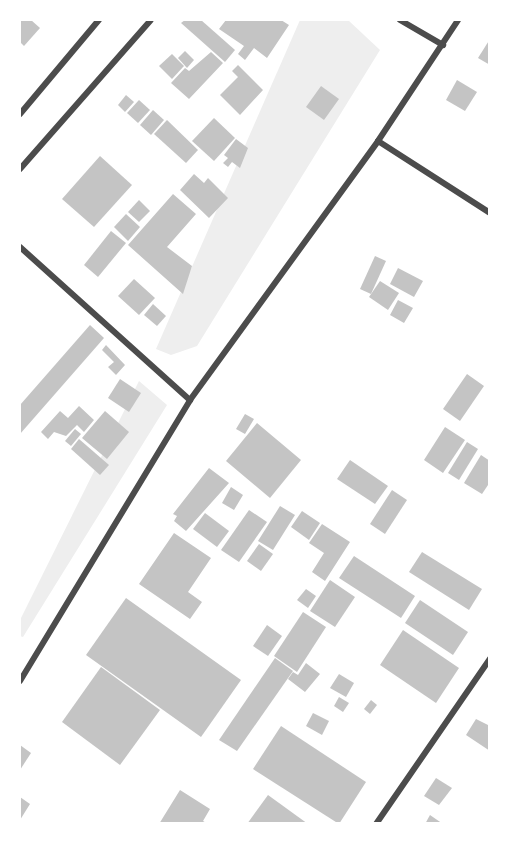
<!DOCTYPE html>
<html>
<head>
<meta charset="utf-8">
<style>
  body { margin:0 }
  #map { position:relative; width:509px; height:843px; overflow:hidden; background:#fff; font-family:"Open Sans",sans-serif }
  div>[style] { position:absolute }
  .green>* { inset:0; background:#eee }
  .building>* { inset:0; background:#c4c4c4 }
  .minor>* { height:6px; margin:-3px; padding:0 3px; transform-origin:3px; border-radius:3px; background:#4c4c4c }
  span { translate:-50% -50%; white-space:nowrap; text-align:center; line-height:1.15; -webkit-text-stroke:6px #fff; paint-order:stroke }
  .frame { position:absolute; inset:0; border:21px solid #fff; pointer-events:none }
</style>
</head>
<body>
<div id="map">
  <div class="green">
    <i style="clip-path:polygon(300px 20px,348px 20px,380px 50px,197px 346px,171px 355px,156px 349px)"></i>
    <i style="clip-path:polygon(139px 381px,167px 405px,23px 637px,20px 636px,20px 620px)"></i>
  </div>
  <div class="building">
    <i style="clip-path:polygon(20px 20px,31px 20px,40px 28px,24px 46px,20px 42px)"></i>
    <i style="clip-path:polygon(185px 20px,201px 20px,235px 50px,225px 62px,181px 23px)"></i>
    <i style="clip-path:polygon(226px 20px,281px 20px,289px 25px,267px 58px,254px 48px,245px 60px,238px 54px,244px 46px,219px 29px)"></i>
    <i style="clip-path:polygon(490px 39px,490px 65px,478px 58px)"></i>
    <i style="clip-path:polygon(185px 51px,194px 60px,187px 68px,178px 58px)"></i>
    <i style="clip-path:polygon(211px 52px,223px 63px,189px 99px,171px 83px,185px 68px,189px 71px)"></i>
    <i style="clip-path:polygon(172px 54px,184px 66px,172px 79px,159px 66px)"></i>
    <i style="clip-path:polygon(238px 65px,263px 90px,240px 115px,220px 95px,238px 77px,232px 71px)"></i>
    <i style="clip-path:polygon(457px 80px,477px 92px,465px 111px,446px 100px)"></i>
    <i style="clip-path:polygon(321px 86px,339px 99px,324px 120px,306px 107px)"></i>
    <i style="clip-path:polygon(126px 95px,134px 102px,125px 112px,118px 105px)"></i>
    <i style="clip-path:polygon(139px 100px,150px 110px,138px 123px,127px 113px)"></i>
    <i style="clip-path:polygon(153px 110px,164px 120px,151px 135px,140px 125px)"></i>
    <i style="clip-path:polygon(214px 118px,235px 138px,214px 161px,192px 141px)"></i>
    <i style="clip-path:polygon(167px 120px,198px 150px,186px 163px,154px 134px)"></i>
    <i style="clip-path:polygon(236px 139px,248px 148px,240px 168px,232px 162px,228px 167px,223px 163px,228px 158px,224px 155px)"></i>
    <i style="clip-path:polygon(100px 156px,132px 185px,94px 227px,62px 199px)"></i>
    <i style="clip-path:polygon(194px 174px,204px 183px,208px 178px,228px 198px,209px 218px,180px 190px)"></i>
    <i style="clip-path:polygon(173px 194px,196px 214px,167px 247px,192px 266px,183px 294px,128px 245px)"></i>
    <i style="clip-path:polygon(139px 200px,150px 211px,139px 222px,128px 212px)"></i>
    <i style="clip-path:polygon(126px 214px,140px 227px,128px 241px,114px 227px)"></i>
    <i style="clip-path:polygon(111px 231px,126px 243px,98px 277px,84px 265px)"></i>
    <i style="clip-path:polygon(375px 256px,386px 261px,371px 294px,360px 289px)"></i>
    <i style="clip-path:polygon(398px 268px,423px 281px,414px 297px,390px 284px)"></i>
    <i style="clip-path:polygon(134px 279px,155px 298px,139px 315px,118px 296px)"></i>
    <i style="clip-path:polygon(380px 281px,399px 293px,388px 310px,369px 297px)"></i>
    <i style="clip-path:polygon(398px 300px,413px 308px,404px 323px,390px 315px)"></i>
    <i style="clip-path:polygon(153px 304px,166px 316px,157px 326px,144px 315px)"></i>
    <i style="clip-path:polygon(90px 325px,104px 338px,20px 434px,20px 405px)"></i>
    <i style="clip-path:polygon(106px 345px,125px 365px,116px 375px,108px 367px,114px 362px,102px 350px)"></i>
    <i style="clip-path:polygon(467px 374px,484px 386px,460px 421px,443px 409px)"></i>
    <i style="clip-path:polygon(120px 379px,141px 393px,129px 412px,108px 398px)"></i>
    <i style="clip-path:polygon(79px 406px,94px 420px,84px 432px,77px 425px,66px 436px,54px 432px,48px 439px,41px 432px,60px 411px,68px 418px)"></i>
    <i style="clip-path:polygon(105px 411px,129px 432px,107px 459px,82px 438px)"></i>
    <i style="clip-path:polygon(245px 414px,254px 419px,245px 434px,236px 429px)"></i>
    <i style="clip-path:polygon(257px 423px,301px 460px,270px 498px,226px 461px)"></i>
    <i style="clip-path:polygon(445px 427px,465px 440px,443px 473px,424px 460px)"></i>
    <i style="clip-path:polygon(75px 429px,81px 434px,71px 446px,65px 441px)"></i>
    <i style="clip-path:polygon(79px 439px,109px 465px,100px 475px,71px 449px)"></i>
    <i style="clip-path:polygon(467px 442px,478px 449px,459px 480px,448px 473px)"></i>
    <i style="clip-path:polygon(481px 455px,490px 461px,490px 482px,482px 494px,464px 483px)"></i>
    <i style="clip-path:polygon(350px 460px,388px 486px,375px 504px,337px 479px)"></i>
    <i style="clip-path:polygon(209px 468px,229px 483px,186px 531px,174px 521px,177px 516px,173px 514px)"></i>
    <i style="clip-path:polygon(231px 487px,243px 495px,234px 510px,222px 503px)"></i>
    <i style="clip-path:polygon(392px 490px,407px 500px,385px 534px,370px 524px)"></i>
    <i style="clip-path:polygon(280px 506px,295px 515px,273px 550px,258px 541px)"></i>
    <i style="clip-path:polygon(249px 510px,267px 522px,239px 562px,221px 550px)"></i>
    <i style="clip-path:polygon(302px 511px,320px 523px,309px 540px,291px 527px)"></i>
    <i style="clip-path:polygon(205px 513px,229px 531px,217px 547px,193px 529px)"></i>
    <i style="clip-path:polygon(322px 524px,350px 542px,325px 581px,312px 572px,324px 553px,309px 543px)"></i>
    <i style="clip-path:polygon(174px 533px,211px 558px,188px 592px,202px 602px,190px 619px,139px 584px)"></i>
    <i style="clip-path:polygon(259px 544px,273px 554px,261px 571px,247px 561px)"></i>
    <i style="clip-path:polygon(422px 552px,482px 589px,469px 610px,409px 572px)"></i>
    <i style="clip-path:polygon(354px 556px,415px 596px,401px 618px,339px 578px)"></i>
    <i style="clip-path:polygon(330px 580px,355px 597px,335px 627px,310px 611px)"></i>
    <i style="clip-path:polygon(306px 589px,316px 596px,308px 608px,297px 600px)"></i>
    <i style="clip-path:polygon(126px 598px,241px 680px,201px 737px,86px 655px)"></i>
    <i style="clip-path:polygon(420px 600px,468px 632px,453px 655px,405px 623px)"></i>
    <i style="clip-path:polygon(303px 612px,326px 627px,297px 672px,274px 656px)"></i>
    <i style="clip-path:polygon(267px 625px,282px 636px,268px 656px,253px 646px)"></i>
    <i style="clip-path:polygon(403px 630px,459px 668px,436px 703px,380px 665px)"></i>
    <i style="clip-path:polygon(275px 658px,293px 671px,237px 751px,219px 740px)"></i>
    <i style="clip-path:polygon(306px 663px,320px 674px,305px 692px,288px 679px,293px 672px,298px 675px)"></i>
    <i style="clip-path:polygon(101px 667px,160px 710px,120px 765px,62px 722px)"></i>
    <i style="clip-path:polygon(339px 674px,354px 683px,346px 697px,330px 688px)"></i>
    <i style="clip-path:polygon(339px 697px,349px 703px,343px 712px,334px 706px)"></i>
    <i style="clip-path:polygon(371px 700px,377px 705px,370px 714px,364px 709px)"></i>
    <i style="clip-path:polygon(313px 713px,329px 721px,322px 735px,306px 726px)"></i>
    <i style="clip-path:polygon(476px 719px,490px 726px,490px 751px,466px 735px)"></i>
    <i style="clip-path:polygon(281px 726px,366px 782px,339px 824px,253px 769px)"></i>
    <i style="clip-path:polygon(20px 745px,31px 753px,20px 770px)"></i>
    <i style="clip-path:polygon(436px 778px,452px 788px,439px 805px,424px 796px)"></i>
    <i style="clip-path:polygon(180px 790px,210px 809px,203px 821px,208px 824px,159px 824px)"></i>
    <i style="clip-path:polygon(268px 795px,308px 824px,247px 824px)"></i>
    <i style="clip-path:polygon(20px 797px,30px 804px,20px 820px)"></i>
    <i style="clip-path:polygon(430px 815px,443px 824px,425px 824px)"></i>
  </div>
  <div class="minor">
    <i style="left:400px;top:20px;width:50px;rotate:30.2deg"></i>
    <i style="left:20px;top:114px;width:123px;rotate:-50deg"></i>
    <i style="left:378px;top:141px;width:133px;rotate:32.7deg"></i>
    <i style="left:20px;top:169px;width:198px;rotate:-48.7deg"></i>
    <i style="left:20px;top:247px;width:229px;rotate:42deg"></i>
    <i style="left:20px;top:681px;width:328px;rotate:-58.8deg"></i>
    <i style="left:190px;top:400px;width:320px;rotate:-54deg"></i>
    <i style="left:378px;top:141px;width:145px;rotate:-56.5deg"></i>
    <i style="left:376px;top:824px;width:201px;rotate:-55.4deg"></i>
  </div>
  <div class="frame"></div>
</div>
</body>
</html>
